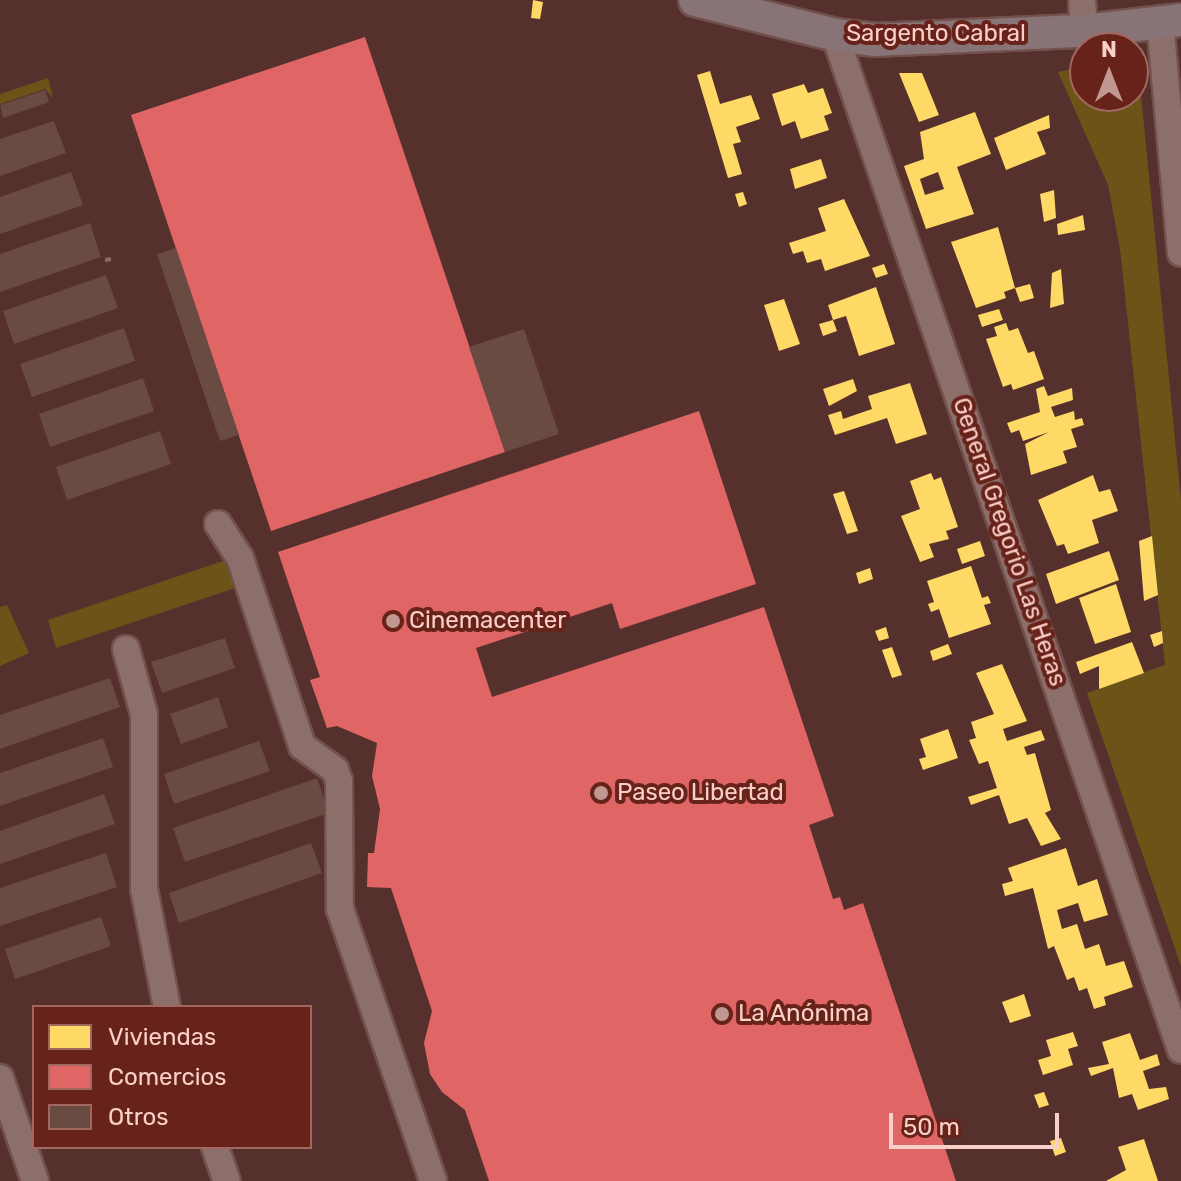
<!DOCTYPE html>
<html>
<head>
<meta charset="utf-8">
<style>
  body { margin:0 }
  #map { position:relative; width:1181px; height:1181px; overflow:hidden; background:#56302c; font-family:Rubik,sans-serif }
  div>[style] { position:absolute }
  .green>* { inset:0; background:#6c5419 }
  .homes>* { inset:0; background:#ffd966 }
  .shops>* { inset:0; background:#e06666 }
  .building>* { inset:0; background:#694b41 }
  .path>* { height:4px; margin-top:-2px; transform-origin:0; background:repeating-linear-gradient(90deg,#876c68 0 8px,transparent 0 12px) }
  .roads { filter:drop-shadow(2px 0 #72504c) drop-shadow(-2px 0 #72504c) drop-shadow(0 2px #72504c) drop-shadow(0 -2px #72504c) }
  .minor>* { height:26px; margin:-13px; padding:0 13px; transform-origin:13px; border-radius:13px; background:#8c6f6b }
  .major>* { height:32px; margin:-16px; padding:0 16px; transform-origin:16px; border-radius:16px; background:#887376 }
  .dots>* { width:22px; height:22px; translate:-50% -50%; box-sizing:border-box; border:4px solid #67231a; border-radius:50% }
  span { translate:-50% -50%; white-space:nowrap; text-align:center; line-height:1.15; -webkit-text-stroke:8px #67231a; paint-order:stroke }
  .street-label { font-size:24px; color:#facfc7 }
  .poi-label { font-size:24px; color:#facfc7 }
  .left { translate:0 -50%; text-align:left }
  .legend { position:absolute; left:32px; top:1005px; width:280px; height:144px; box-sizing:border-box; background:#67231a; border:2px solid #a2685f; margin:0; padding:10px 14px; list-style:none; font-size:24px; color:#facfc7 }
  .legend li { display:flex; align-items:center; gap:16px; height:40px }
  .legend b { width:40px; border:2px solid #a2685f }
  .north { position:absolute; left:1069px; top:32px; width:80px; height:80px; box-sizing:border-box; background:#67231a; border:2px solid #a2685f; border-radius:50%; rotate:0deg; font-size:22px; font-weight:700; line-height:32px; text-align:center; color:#facfc7 }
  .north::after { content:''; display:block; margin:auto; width:28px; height:36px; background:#c19791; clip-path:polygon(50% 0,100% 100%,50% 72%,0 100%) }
  .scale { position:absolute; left:889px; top:1113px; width:170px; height:36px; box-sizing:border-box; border:4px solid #facfc7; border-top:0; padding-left:10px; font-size:24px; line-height:28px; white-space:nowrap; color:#facfc7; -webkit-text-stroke:6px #67231a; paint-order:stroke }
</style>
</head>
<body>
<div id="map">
  <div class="green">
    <i style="clip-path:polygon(1133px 63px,1138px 64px,1181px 500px,1181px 966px,1087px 693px,1165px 665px,1120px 249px,1108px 185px,1058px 72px,1085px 67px,1085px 96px,1133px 96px)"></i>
    <i style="clip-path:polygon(48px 78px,53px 98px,45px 89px,0 104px,0 94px)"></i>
    <i style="clip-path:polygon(226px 560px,235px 588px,56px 648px,48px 620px)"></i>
    <i style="clip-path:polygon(7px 605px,29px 653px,0 666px,0 607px)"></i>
  </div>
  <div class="homes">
    <i style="clip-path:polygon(533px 0,543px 2px,540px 19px,531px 18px)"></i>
    <i style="clip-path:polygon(710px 71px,720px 104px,751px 95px,760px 119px,736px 127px,741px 142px,733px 144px,742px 174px,728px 178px,697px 75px)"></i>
    <i style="clip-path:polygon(899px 73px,922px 73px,939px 115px,919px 122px)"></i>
    <i style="clip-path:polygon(804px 84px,808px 93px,823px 88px,832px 113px,824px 116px,829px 130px,801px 139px,795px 121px,782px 126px,772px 94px)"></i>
    <i style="clip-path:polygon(evenodd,975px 112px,991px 154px,957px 167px,974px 214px,926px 229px,904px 166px,924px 159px,920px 132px,975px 112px,938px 172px,944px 189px,925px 195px,920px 179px,938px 172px)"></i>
    <i style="clip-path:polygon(1049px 115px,1050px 128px,1037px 132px,1046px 154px,1006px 170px,994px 138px)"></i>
    <i style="clip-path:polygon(821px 159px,827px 178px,795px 189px,790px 169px)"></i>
    <i style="clip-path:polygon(1054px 190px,1056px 218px,1044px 222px,1040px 194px)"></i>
    <i style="clip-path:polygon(743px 192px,747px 204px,739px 207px,735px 194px)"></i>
    <i style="clip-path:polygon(844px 199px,870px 256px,825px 271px,821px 259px,807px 263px,803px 251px,793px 254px,789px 243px,826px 231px,818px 208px)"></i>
    <i style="clip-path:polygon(1083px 215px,1085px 230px,1058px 235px,1057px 224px)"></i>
    <i style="clip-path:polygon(998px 227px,1015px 288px,1004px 292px,1006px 298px,976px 308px,951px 242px)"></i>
    <i style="clip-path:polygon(884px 264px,888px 274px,876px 278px,872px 268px)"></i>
    <i style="clip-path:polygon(1061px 269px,1064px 304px,1050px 308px,1052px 273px)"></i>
    <i style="clip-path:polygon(1030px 284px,1034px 298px,1020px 302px,1015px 288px)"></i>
    <i style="clip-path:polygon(876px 287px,895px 344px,859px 356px,846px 316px,833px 320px,828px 305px)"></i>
    <i style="clip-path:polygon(784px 299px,800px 344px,779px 351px,764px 305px)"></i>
    <i style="clip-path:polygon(999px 309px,1003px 320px,982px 327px,978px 315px)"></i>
    <i style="clip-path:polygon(833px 320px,837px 331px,823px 336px,819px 324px)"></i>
    <i style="clip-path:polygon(1006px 323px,1009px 331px,1018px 328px,1028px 353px,1034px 351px,1044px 379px,1013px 390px,1011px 384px,1003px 387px,986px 339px,997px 336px,994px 327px)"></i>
    <i style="clip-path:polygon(853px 379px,857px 391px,829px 406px,823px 389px)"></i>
    <i style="clip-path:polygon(910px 383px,927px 434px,896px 444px,887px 418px,835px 435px,828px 415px,841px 411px,843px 419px,872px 409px,868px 396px)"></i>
    <i style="clip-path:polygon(1044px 386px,1048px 396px,1072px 388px,1073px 400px,1051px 407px,1055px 417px,1074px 411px,1075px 420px,1082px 418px,1084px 425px,1071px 429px,1077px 447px,1063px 451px,1067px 463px,1031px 475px,1025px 444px,1049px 432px,1023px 441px,1019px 430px,1011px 433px,1007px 423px,1040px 412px,1036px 389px)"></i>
    <i style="clip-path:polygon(931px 473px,934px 480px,941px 477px,958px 527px,946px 531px,949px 539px,929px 544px,934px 557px,920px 562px,901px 516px,920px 509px,910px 481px)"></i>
    <i style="clip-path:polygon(1093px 475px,1099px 492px,1110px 489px,1118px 511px,1092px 520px,1099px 543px,1068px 554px,1064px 544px,1057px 546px,1038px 500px)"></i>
    <i style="clip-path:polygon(844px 491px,858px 531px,847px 534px,833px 494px)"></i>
    <i style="clip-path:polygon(1152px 536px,1158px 595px,1144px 601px,1139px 541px)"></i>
    <i style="clip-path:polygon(980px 541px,985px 556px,962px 564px,957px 549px)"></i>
    <i style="clip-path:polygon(1109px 551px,1119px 580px,1056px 604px,1046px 574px)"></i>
    <i style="clip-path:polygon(971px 566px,982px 598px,988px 596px,991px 603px,984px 605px,991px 624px,949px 638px,939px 609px,931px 612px,928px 604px,934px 602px,927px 581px)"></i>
    <i style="clip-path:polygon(870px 568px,873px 579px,859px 584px,856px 573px)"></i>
    <i style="clip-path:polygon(1116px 584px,1131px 632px,1095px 644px,1079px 598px)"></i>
    <i style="clip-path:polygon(886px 627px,889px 638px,879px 641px,875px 631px)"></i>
    <i style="clip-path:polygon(1162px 631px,1163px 643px,1154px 647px,1150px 635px)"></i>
    <i style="clip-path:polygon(1132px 642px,1144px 673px,1099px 689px,1099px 666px,1080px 674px,1076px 662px)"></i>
    <i style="clip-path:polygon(948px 644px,952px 654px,933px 661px,930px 651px)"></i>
    <i style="clip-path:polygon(892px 647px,902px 675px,892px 678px,882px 650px)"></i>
    <i style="clip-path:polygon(1002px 664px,1027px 721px,1003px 729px,1007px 741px,1041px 730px,1045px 740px,1024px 747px,1027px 755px,1035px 753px,1051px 810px,1045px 813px,1061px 839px,1041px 846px,1027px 818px,1009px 824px,999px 795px,971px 805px,968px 797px,997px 788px,988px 761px,979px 764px,969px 740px,976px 738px,971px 722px,994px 714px,976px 673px)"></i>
    <i style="clip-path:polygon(948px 729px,958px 758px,923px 770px,919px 759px,926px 757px,920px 739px)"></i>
    <i style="clip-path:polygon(1066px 848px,1078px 886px,1097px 879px,1108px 915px,1084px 922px,1078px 903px,1057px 910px,1062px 929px,1077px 924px,1085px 949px,1099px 944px,1106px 966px,1124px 961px,1133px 987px,1104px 997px,1106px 1005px,1094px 1009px,1087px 988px,1079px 991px,1074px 977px,1067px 980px,1054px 946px,1048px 949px,1033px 888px,1005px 896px,1002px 884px,1013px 881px,1008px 868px)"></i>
    <i style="clip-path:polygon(1024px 994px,1031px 1016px,1010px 1023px,1002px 1002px)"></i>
    <i style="clip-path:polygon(1073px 1032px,1078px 1046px,1068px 1049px,1073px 1065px,1043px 1075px,1038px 1060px,1051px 1056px,1046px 1040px)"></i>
    <i style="clip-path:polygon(1130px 1033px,1140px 1060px,1157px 1054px,1160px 1065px,1143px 1071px,1149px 1089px,1166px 1087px,1169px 1099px,1138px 1110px,1132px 1094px,1119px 1098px,1113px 1068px,1091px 1076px,1088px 1068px,1109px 1064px,1102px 1042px)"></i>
    <i style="clip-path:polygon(1044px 1092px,1049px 1105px,1039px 1108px,1034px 1095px)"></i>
    <i style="clip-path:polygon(1061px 1138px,1066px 1152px,1055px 1156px,1050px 1141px)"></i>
    <i style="clip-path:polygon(1144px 1139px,1158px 1181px,1106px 1181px,1126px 1170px,1118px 1147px)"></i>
  </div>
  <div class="shops">
    <i style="clip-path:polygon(365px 37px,505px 452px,271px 531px,131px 115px)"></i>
    <i style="clip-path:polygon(699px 411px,756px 584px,620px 629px,612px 603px,476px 648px,492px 697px,764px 607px,834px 816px,809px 825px,833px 899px,840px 897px,844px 910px,863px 903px,956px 1181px,489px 1181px,465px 1110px,442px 1092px,430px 1074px,424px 1043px,432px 1011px,391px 888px,367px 887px,368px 853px,374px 853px,380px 809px,372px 776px,377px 743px,337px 726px,327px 728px,310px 680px,320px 677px,278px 552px)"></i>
  </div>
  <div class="building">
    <i style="clip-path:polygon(45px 90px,49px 102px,3px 118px,0 105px)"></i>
    <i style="clip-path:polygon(54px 121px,66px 153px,0 176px,0 139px)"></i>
    <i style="clip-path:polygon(71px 172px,83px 205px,0 234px,0 197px)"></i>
    <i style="clip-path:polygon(90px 223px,101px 257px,0 292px,0 254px)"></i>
    <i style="clip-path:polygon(176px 248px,239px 435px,220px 441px,157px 254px)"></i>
    <i style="clip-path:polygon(106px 275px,118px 308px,14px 344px,3px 311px)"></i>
    <i style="clip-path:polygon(124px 328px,135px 361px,32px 397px,20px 364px)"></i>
    <i style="clip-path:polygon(524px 329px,559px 434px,505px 452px,469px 347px)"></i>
    <i style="clip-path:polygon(143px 378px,154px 411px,50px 447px,39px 414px)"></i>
    <i style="clip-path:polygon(160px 431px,171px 464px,67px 500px,56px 467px)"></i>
    <i style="clip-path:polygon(225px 638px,235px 668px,162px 693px,151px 662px)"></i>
    <i style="clip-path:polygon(110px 678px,120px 707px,0 749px,0 715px)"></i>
    <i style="clip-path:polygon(218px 697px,228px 727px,181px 744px,170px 714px)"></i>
    <i style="clip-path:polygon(103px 738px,113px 767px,0 806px,0 773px)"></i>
    <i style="clip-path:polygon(259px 741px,270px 771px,174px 804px,164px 774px)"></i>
    <i style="clip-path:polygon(317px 778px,329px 813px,185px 862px,173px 828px)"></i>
    <i style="clip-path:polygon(104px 794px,115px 824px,0 864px,0 831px)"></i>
    <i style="clip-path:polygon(311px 843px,322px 873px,179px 923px,169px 893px)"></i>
    <i style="clip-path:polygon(106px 853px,117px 887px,0 926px,0 888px)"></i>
    <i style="clip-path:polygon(101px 917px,111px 946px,15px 979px,5px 949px)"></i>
  </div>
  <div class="path">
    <i style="left:105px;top:260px;width:6px;rotate:-9deg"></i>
  </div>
  <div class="roads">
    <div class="minor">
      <i style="left:1082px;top:0;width:31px;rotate:86deg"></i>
      <i style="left:1160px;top:22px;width:232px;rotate:84.8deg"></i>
      <i style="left:835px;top:35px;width:1072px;rotate:71.18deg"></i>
      <i style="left:218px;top:524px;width:40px;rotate:57.1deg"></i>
      <i style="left:240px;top:558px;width:198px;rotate:71.7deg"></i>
      <i style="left:302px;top:746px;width:41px;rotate:36deg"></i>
      <i style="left:335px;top:770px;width:12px;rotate:70deg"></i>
      <i style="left:339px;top:781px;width:128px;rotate:89.6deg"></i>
      <i style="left:340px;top:909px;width:287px;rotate:71.1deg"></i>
      <i style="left:126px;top:649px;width:67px;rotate:74.5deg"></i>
      <i style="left:144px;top:714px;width:175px;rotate:90deg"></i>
      <i style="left:144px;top:889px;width:120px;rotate:79deg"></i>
      <i style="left:0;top:1078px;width:109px;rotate:71.2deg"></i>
      <i style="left:215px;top:1147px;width:36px;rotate:71deg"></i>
    </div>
    <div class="major">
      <i style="left:695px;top:0;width:144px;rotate:14deg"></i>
      <i style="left:835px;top:35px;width:39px;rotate:7deg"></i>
      <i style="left:874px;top:40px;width:210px;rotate:-2.5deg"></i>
      <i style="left:1084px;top:31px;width:98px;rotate:-6.5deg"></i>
    </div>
  </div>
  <div class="dots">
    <i style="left:393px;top:621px;background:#c19791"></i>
    <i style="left:601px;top:793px;background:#c19791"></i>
    <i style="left:722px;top:1014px;background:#c19791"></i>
  </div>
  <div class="street-label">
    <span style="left:936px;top:34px">Sargento Cabral</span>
    <span style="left:1009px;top:542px;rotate:71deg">General Gregorio Las Heras</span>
  </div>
  <div class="poi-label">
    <span class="left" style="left:409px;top:621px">Cinemacenter</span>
    <span class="left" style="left:617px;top:793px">Paseo Libertad</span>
    <span class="left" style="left:738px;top:1014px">La Anónima</span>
  </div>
  <ul class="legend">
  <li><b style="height:22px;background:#ffd966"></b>Viviendas</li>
  <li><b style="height:22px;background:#e06666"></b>Comercios</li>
  <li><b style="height:22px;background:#694b41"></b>Otros</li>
  </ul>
  <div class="north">N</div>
  <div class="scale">50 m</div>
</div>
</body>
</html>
